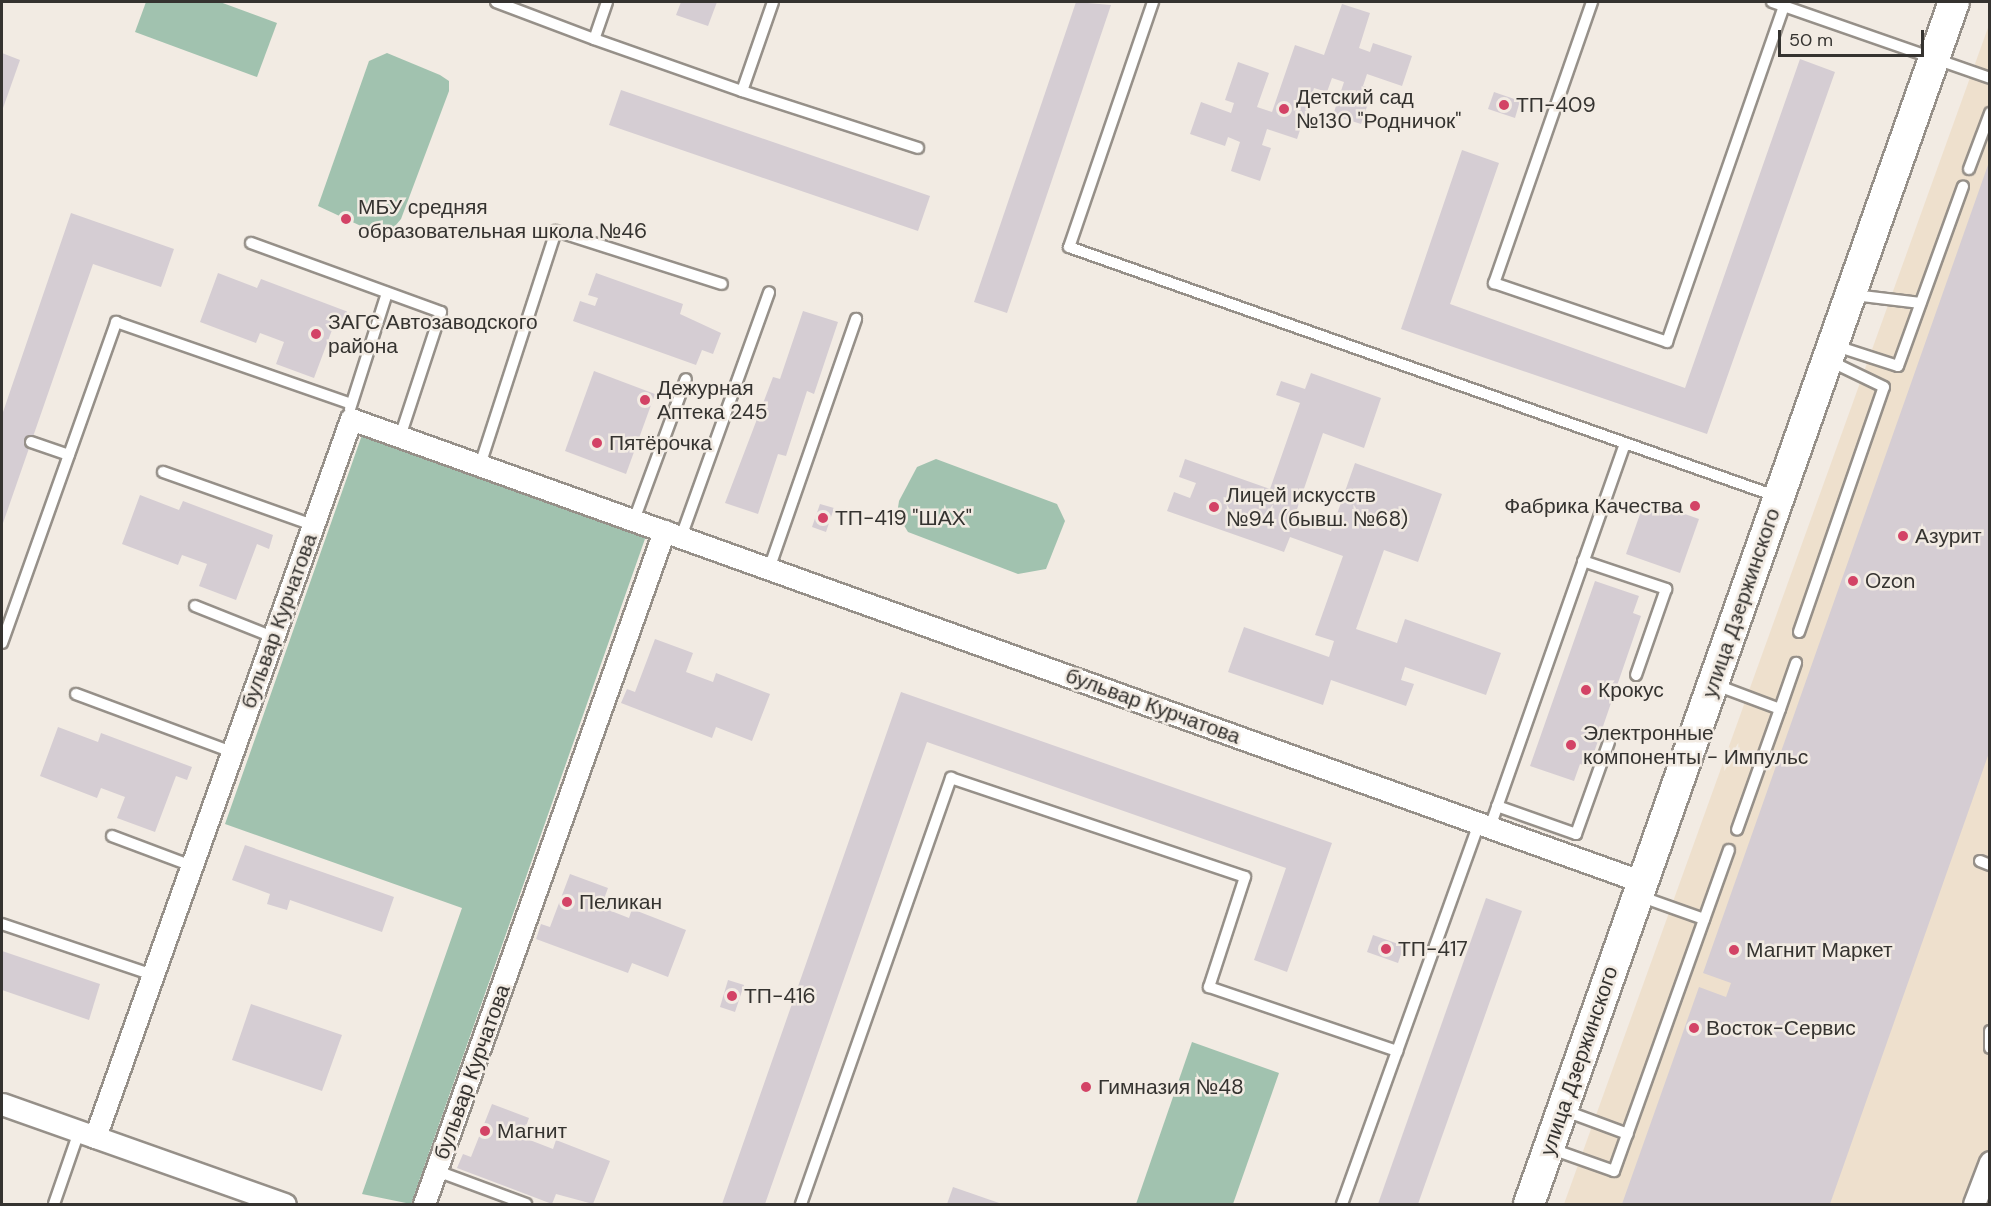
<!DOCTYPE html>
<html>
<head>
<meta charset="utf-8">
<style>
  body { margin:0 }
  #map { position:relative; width:1991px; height:1206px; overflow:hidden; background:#f2ebe3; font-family:"DM Sans",sans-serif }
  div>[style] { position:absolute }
  .industrial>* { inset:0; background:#eee0cd }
  .green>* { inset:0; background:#a1c2af }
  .building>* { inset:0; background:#d5cdd3 }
  .roads { filter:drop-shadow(2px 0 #969089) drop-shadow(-2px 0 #969089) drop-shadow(0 2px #969089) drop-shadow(0 -2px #969089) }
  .service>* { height:10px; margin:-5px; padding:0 5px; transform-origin:5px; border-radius:5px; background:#fff }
  .minor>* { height:21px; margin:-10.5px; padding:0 10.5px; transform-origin:10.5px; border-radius:10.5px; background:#fff }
  .secondary>* { height:30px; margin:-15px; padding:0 15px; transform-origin:15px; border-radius:15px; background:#fff }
  .dots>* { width:16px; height:16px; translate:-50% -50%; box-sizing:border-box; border:3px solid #f2ebe3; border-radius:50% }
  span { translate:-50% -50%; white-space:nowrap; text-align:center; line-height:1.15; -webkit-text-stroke:5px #f2ebe3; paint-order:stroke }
  .poi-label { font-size:21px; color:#353330 }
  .left { translate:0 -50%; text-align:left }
  .right { translate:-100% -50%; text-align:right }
  .street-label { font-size:21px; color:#353330 }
  .frame { position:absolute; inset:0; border:3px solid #353330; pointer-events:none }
  .scale { position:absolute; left:1778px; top:30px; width:146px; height:27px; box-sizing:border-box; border:3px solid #353330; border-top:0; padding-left:8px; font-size:18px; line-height:21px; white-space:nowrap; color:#353330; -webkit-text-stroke:4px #f2ebe3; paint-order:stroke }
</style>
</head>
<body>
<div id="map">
  <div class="industrial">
    <i style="clip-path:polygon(1989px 25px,1989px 1204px,1564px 1204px)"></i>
  </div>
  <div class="green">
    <i style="clip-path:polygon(146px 2px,220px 2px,277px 23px,257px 77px,135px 32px)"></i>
    <i style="clip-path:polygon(387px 53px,440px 75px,449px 81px,449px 91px,401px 219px,390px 232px,376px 233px,318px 206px,369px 61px)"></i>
    <i style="clip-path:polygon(362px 435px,646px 536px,411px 1204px,362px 1194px,462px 908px,225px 824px)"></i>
    <i style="clip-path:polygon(936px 459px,1057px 504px,1065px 521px,1046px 569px,1018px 574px,908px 532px,897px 514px,899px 501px,917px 467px)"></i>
    <i style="clip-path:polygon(1192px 1042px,1279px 1073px,1233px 1204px,1136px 1204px)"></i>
  </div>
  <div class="building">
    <i style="clip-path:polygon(681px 2px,717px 2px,708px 26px,676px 15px)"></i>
    <i style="clip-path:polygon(1076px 2px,1111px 5px,1007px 313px,974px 302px)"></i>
    <i style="clip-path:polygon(1342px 4px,1370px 13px,1359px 48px,1370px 52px,1373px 43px,1412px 56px,1402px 86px,1367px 74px,1363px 86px,1373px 89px,1361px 124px,1333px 115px,1344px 82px,1332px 78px,1327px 92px,1314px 88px,1297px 139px,1267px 129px,1262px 145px,1271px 148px,1260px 181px,1231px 171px,1240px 142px,1228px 137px,1225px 146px,1190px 134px,1201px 102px,1231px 113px,1234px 103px,1225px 100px,1238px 62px,1269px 73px,1257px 107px,1272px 112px,1295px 45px,1324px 55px)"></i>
    <i style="clip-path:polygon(2px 53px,20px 60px,2px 111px)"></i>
    <i style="clip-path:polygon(1800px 59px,1835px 72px,1707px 434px,1401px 329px,1462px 150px,1499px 163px,1450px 304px,1685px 388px)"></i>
    <i style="clip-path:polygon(621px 90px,930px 196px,918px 231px,609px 125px)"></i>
    <i style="clip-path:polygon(1494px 92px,1520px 101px,1515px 118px,1488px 109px)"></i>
    <i style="clip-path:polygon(1989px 162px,1990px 750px,1830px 1204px,1622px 1204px,1699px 987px,1726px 997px,1731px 983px,1703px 973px)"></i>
    <i style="clip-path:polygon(71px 213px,174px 249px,161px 287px,93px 264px,2px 526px,2px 415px)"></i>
    <i style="clip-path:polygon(218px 273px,257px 288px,261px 279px,351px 313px,346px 326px,335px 322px,314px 378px,276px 364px,284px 342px,260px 333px,256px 343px,200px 322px)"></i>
    <i style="clip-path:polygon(596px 273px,683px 304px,680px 314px,721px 333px,713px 354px,702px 350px,696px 365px,573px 321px,580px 301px,595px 306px,598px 298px,588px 295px)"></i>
    <i style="clip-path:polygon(803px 311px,838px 322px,814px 394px,807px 391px,786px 456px,778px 454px,758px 514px,725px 503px,773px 377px,780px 379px)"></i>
    <i style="clip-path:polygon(594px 371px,655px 394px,626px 474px,565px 451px)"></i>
    <i style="clip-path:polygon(1311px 373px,1381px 398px,1364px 448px,1323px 433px,1294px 518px,1331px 531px,1355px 463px,1442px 494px,1418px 562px,1384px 550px,1356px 629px,1397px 643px,1405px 619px,1501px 653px,1486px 695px,1405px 667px,1401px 680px,1414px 684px,1406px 706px,1331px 680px,1323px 705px,1228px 672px,1244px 627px,1329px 657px,1334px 641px,1315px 635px,1343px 556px,1290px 537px,1284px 552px,1167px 511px,1174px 492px,1190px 498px,1196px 483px,1179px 477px,1185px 459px,1270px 489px,1300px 403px,1276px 395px,1281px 381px,1305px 389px)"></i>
    <i style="clip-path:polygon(140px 495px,179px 510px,183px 501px,273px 535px,269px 549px,257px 544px,236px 600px,199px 586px,207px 564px,182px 555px,178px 565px,122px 544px)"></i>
    <i style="clip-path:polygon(1645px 500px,1699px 519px,1680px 573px,1626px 554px)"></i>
    <i style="clip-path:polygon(820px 504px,834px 508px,826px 532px,812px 527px)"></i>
    <i style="clip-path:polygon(1595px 581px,1639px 596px,1633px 613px,1641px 616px,1589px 767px,1580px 764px,1574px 781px,1530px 766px)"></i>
    <i style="clip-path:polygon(655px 639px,693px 653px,686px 672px,713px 682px,716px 673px,770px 694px,752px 741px,716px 727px,712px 738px,621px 703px,627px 689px,635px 692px)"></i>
    <i style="clip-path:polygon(901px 692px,1332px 843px,1287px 972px,1254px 960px,1286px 868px,927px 742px,765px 1204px,722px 1204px)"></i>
    <i style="clip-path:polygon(58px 727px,98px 742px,101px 733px,192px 767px,187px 780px,176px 776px,155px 832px,117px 818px,125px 797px,101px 788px,97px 798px,40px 776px)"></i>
    <i style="clip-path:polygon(245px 845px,394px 897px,382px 932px,290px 900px,287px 910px,267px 904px,270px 894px,232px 880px)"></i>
    <i style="clip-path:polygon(570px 874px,608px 888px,601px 907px,629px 918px,632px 909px,686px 930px,668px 977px,632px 963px,628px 973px,536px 939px,541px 924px,550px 927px)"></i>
    <i style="clip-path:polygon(1486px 898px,1522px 911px,1418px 1204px,1378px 1204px)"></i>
    <i style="clip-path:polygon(1373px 935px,1404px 946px,1398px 963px,1367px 952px)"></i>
    <i style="clip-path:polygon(2px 951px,100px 984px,89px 1020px,2px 990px)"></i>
    <i style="clip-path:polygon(728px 980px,744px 985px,735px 1012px,720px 1007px)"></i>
    <i style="clip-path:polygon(251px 1004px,342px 1035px,322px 1091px,232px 1060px)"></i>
    <i style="clip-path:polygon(492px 1104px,529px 1118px,522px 1137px,553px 1149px,556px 1140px,610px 1161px,593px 1204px,556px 1194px,552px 1204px,457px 1168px,463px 1154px,471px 1157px)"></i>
    <i style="clip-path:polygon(953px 1187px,1002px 1204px,947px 1204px)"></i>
  </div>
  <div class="roads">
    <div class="service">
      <i style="left:496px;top:2px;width:105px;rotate:20.7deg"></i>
      <i style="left:607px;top:2px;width:39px;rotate:109deg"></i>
      <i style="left:594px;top:39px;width:157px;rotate:19.4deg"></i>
      <i style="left:773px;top:2px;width:94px;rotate:109.2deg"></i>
      <i style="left:742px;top:91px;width:185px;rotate:17.9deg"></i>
      <i style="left:1153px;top:2px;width:259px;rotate:108.9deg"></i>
      <i style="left:1069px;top:247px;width:752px;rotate:19.42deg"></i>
      <i style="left:1592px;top:2px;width:298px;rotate:109.2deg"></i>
      <i style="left:1494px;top:283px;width:183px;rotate:18.8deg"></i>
      <i style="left:1667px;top:342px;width:356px;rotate:-70.8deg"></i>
      <i style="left:1772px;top:2px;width:231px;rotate:19.2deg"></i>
      <i style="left:1969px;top:169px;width:60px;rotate:-69.4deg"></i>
      <i style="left:251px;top:243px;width:202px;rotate:20deg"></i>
      <i style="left:441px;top:312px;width:132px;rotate:108.2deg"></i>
      <i style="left:1854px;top:295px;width:67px;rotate:6.8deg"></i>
      <i style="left:1836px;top:346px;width:65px;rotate:17.9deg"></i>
      <i style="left:1898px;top:366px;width:191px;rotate:-70.1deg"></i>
      <i style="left:350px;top:409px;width:122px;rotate:-72.3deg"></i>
      <i style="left:31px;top:442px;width:40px;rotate:18.9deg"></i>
      <i style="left:480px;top:465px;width:246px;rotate:-72deg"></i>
      <i style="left:556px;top:231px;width:174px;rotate:17.7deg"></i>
      <i style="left:163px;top:472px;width:159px;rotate:19.5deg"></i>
      <i style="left:634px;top:520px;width:150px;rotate:-69.8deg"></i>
      <i style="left:681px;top:537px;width:260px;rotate:-70.2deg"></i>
      <i style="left:1583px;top:561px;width:88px;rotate:18.6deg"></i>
      <i style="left:1666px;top:589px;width:91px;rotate:109.2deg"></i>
      <i style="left:769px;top:569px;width:265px;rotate:-70.8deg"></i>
      <i style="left:195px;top:606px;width:84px;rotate:21.7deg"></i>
      <i style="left:1799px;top:632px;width:259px;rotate:-70.9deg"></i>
      <i style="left:1884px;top:387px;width:60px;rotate:-154.3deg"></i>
      <i style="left:2px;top:643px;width:341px;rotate:-70.4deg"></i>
      <i style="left:116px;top:322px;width:247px;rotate:19.2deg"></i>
      <i style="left:1716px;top:685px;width:68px;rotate:20.6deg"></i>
      <i style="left:1780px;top:709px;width:128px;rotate:109.6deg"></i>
      <i style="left:76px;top:694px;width:166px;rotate:20.4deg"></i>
      <i style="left:1780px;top:709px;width:49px;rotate:-70.8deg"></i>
      <i style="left:1497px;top:806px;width:84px;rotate:19.5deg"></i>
      <i style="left:1576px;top:834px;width:98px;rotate:-70.3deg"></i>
      <i style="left:1490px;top:827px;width:407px;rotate:-70.6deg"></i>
      <i style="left:112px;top:836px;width:85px;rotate:20.6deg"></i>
      <i style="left:1980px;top:861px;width:11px;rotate:22deg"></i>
      <i style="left:1639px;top:896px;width:69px;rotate:19.5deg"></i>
      <i style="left:2px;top:924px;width:159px;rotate:18.7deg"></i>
      <i style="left:1990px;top:1031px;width:17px;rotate:90deg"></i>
      <i style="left:1563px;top:1110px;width:69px;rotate:20.3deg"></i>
      <i style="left:1549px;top:1148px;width:69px;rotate:19.5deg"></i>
      <i style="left:1614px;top:1171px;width:341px;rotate:-70.3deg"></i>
      <i style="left:437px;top:1171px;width:95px;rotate:20.3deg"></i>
      <i style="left:54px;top:1204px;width:76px;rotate:-70.9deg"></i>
      <i style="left:801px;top:1204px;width:452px;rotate:-70.6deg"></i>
      <i style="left:951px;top:778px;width:310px;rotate:18.6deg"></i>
      <i style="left:1245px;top:877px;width:116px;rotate:108.1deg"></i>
      <i style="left:1209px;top:987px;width:199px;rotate:18.8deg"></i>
      <i style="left:1342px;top:1204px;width:405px;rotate:-70.2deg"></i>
    </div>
    <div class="minor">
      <i style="left:2px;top:1104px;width:300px;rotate:19.5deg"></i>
      <i style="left:95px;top:1137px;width:762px;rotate:-70.38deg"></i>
      <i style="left:351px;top:419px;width:1372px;rotate:19.72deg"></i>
      <i style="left:424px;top:1204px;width:715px;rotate:-70.37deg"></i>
      <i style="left:1974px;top:1204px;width:45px;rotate:-69.1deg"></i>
    </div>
    <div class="secondary">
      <i style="left:1529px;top:1204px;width:1275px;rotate:-70.53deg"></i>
    </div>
  </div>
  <div class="dots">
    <i style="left:1504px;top:105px;background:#d34366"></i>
    <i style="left:1284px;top:109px;background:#d34366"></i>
    <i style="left:346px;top:219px;background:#d34366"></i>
    <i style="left:316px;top:334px;background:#d34366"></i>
    <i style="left:645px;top:400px;background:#d34366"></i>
    <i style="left:597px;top:443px;background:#d34366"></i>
    <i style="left:1695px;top:506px;background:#d34366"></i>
    <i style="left:1214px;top:507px;background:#d34366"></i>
    <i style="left:823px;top:518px;background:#d34366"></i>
    <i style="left:1903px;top:536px;background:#d34366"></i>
    <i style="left:1853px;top:581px;background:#d34366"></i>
    <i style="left:1586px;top:690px;background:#d34366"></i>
    <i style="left:1571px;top:745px;background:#d34366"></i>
    <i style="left:567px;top:902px;background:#d34366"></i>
    <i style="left:1386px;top:949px;background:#d34366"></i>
    <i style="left:1734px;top:950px;background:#d34366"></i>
    <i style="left:732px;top:996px;background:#d34366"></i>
    <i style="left:1694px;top:1028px;background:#d34366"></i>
    <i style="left:1086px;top:1087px;background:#d34366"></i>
    <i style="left:485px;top:1131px;background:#d34366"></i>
  </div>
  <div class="poi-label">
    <span class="left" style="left:1296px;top:109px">Детский сад<br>№130 "Родничок"</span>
    <span class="left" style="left:1516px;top:105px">ТП-409</span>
    <span class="left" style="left:358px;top:219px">МБУ средняя<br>образовательная школа №46</span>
    <span class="left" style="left:328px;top:334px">ЗАГС Автозаводского<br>района</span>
    <span class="left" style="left:657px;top:400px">Дежурная<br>Аптека 245</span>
    <span class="left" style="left:609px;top:443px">Пятёрочка</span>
    <span class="left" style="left:1226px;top:507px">Лицей искусств<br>№94 (бывш. №68)</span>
    <span class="right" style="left:1683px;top:506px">Фабрика Качества</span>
    <span class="left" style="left:835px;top:518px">ТП-419 "ШАХ"</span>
    <span class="left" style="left:1915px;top:536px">Азурит</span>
    <span class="left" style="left:1865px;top:581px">Ozon</span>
    <span class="left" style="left:1598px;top:690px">Крокус</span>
    <span class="left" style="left:1583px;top:745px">Электронные<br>компоненты - Импульс</span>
    <span class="left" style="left:579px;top:902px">Пеликан</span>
    <span class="left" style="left:1398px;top:949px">ТП-417</span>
    <span class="left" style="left:1746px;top:950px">Магнит Маркет</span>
    <span class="left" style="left:744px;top:996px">ТП-416</span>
    <span class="left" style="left:1706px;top:1028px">Восток-Сервис</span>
    <span class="left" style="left:1098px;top:1087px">Гимназия №48</span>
    <span class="left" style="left:497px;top:1131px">Магнит</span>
  </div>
  <div class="street-label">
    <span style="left:1741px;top:603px;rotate:-71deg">улица Дзержинского</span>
    <span style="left:279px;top:621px;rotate:-70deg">бульвар Курчатова</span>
    <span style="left:1153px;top:706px;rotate:20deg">бульвар Курчатова</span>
    <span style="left:1579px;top:1061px;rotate:-71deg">улица Дзержинского</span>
    <span style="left:472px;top:1072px;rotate:-70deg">бульвар Курчатова</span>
  </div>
  <div class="frame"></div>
  <div class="scale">50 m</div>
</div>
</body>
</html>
